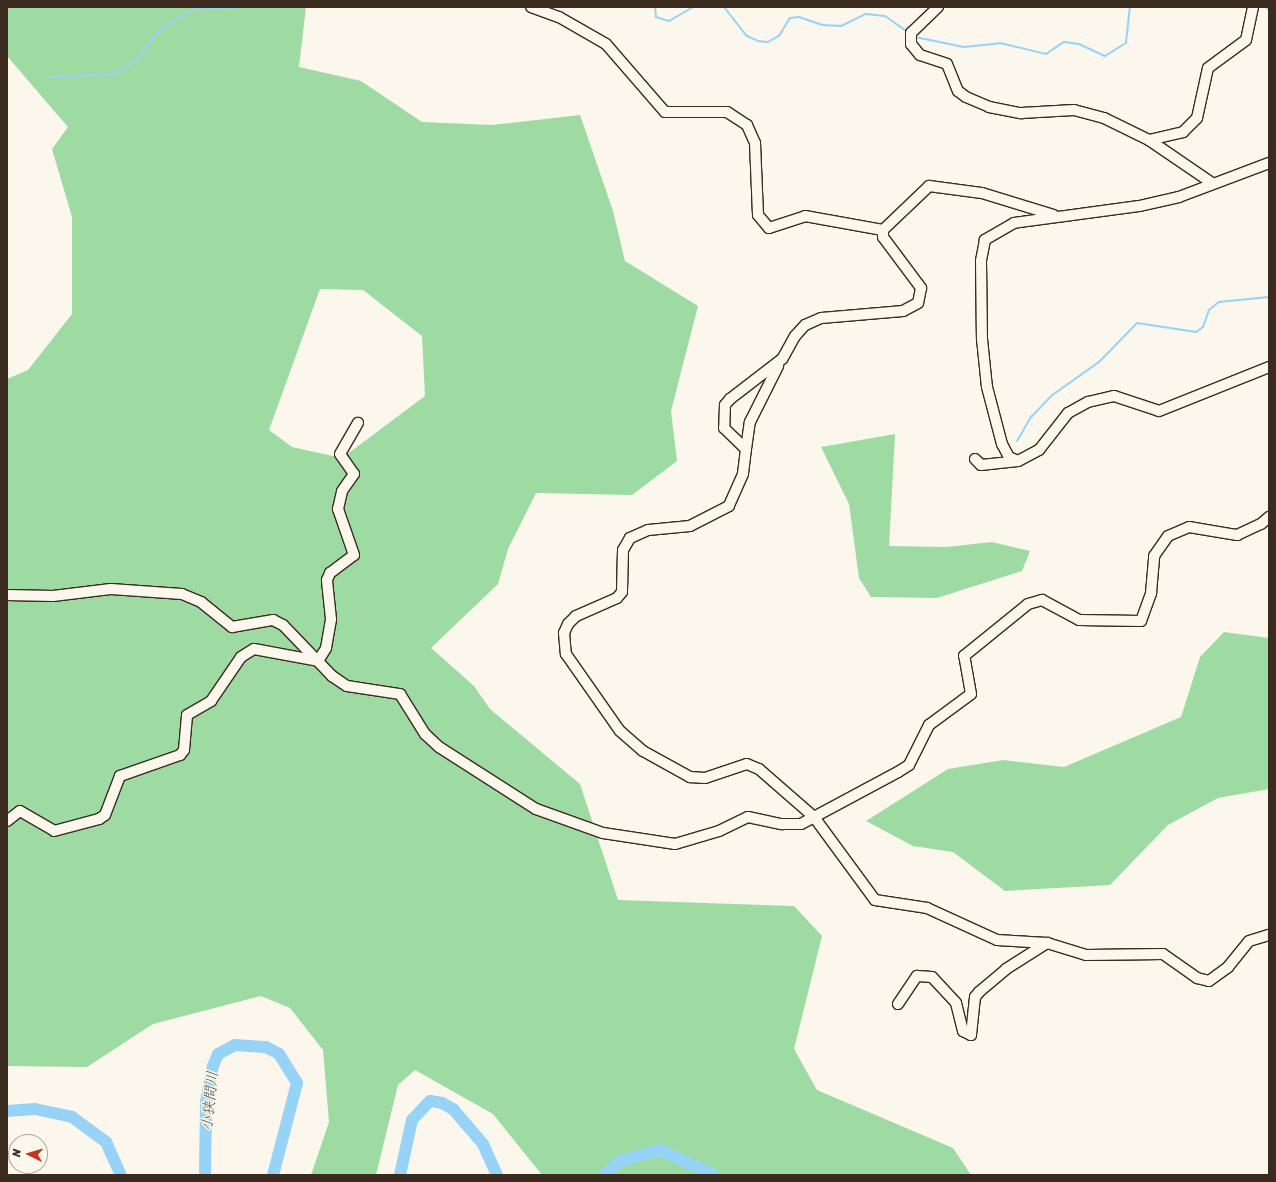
<!DOCTYPE html>
<html>
<head>
<meta charset="utf-8">
<style>
  body { margin:0 }
  #map { position:relative; width:1276px; height:1182px; overflow:hidden; background:#fbf7ec; font-family:Sriracha,"Klee One",sans-serif }
  div>[style] { position:absolute }
  .green>* { inset:0; background:#9ddba3 }
  .stream>* { height:2px; margin:-1px; padding:0 1px; transform-origin:1px; border-radius:1px; background:#96d3f7 }
  .river>* { height:12px; margin:-6px; padding:0 6px; transform-origin:6px; border-radius:6px; background:#96d3f7 }
  .roads { filter:drop-shadow(1px 0 #3b2a1e) drop-shadow(-1px 0 #3b2a1e) drop-shadow(0 1px #3b2a1e) drop-shadow(0 -1px #3b2a1e) }
  .minor>* { height:10px; margin:-5px; padding:0 5px; transform-origin:5px; border-radius:5px; background:#fbf7ec }
  span { translate:-50% -50%; white-space:nowrap; text-align:center; line-height:1.15; -webkit-text-stroke:3px #fbf7ec; paint-order:stroke }
  .water-label { font-size:15px; color:#525454; font-style:italic }
  .frame { position:absolute; inset:0; border:8px solid #3b2a1e; pointer-events:none }
  .north { position:absolute; left:8px; top:1134px; width:40px; height:40px; box-sizing:border-box; background:#fbf7ec; border:1px solid #aea59a; border-radius:50%; rotate:275deg; font-size:11px; font-weight:700; line-height:16px; text-align:center; color:#3b2a1e }
  .north::after { content:''; display:block; margin:auto; width:14px; height:18px; background:#c8321e; clip-path:polygon(50% 0,100% 100%,50% 72%,0 100%) }
</style>
</head>
<body>
<div id="map">
  <div class="green">
    <i style="clip-path:polygon(evenodd,7px 7px,306px 7px,299px 67px,361px 81px,422px 122px,492px 125px,580px 115px,613px 211px,625px 261px,698px 306px,671px 411px,677px 461px,632px 495px,536px 493px,508px 549px,498px 584px,431px 648px,474px 686px,490px 709px,580px 784px,618px 900px,794px 906px,822px 936px,794px 1049px,817px 1090px,953px 1148px,971px 1175px,542px 1175px,493px 1114px,415px 1070px,398px 1085px,376px 1175px,311px 1175px,329px 1122px,323px 1050px,290px 1008px,261px 996px,153px 1024px,87px 1067px,7px 1066px,7px 379px,28px 370px,72px 314px,72px 217px,52px 149px,68px 127px,7px 56px,7px 7px,320px 289px,363px 290px,422px 336px,425px 396px,342px 458px,292px 447px,269px 430px,320px 289px)"></i>
    <i style="clip-path:polygon(895px 434px,889px 546px,946px 547px,992px 542px,1030px 551px,1022px 571px,937px 598px,871px 597px,859px 578px,849px 504px,821px 447px)"></i>
    <i style="clip-path:polygon(1224px 632px,1269px 638px,1269px 789px,1218px 798px,1168px 825px,1110px 885px,1005px 891px,953px 852px,913px 846px,866px 821px,948px 769px,1003px 760px,1064px 767px,1181px 717px,1200px 657px)"></i>
  </div>
  <div class="stream">
    <i style="left:655px;top:7px;width:10px;rotate:84deg"></i>
    <i style="left:656px;top:17px;width:14px;rotate:17deg"></i>
    <i style="left:669px;top:21px;width:28px;rotate:-30deg"></i>
    <i style="left:724px;top:7px;width:37px;rotate:52deg"></i>
    <i style="left:747px;top:36px;width:12px;rotate:24deg"></i>
    <i style="left:758px;top:41px;width:10px;rotate:6deg"></i>
    <i style="left:768px;top:42px;width:13px;rotate:-29deg"></i>
    <i style="left:779px;top:36px;width:21px;rotate:-59deg"></i>
    <i style="left:790px;top:18px;width:9px;rotate:-6deg"></i>
    <i style="left:799px;top:17px;width:24px;rotate:19deg"></i>
    <i style="left:822px;top:25px;width:19px;rotate:3deg"></i>
    <i style="left:841px;top:26px;width:28px;rotate:-26deg"></i>
    <i style="left:866px;top:14px;width:19px;rotate:6deg"></i>
    <i style="left:885px;top:16px;width:28px;rotate:35deg"></i>
    <i style="left:1189px;top:7px;width:9px"></i>
    <i style="left:1266px;top:7px;width:4px;rotate:45deg"></i>
    <i style="left:915px;top:37px;width:50px;rotate:11.5deg"></i>
    <i style="left:964px;top:47px;width:36px;rotate:-6deg"></i>
    <i style="left:1000px;top:43px;width:47px;rotate:13.4deg"></i>
    <i style="left:1046px;top:54px;width:22px;rotate:-34deg"></i>
    <i style="left:1064px;top:42px;width:15px;rotate:8deg"></i>
    <i style="left:1079px;top:44px;width:29px;rotate:25deg"></i>
    <i style="left:1105px;top:56px;width:25px;rotate:-32deg"></i>
    <i style="left:1126px;top:43px;width:36px;rotate:-84deg"></i>
    <i style="left:50px;top:77px;width:66px;rotate:-2.6deg"></i>
    <i style="left:116px;top:74px;width:25px;rotate:-34deg"></i>
    <i style="left:137px;top:60px;width:38px;rotate:-53deg"></i>
    <i style="left:160px;top:30px;width:31px;rotate:-33deg"></i>
    <i style="left:186px;top:13px;width:13px;rotate:-18deg"></i>
    <i style="left:198px;top:9px;width:49px;rotate:-2.3deg"></i>
    <i style="left:1017px;top:441px;width:28px;rotate:-60deg"></i>
    <i style="left:1031px;top:417px;width:29px;rotate:-46deg"></i>
    <i style="left:1051px;top:396px;width:59px;rotate:-35.3deg"></i>
    <i style="left:1099px;top:362px;width:54px;rotate:-45.7deg"></i>
    <i style="left:1137px;top:323px;width:60px;rotate:8.7deg"></i>
    <i style="left:1196px;top:332px;width:9px;rotate:-36deg"></i>
    <i style="left:1203px;top:327px;width:18px;rotate:-71deg"></i>
    <i style="left:1209px;top:310px;width:13px;rotate:-39deg"></i>
    <i style="left:1219px;top:302px;width:50px;rotate:-5.7deg"></i>
  </div>
  <div class="river">
    <i style="left:7px;top:1111px;width:28px;rotate:-4deg"></i>
    <i style="left:35px;top:1109px;width:38px;rotate:12deg"></i>
    <i style="left:72px;top:1117px;width:42px;rotate:36.3deg"></i>
    <i style="left:106px;top:1142px;width:36px;rotate:66deg"></i>
    <i style="left:205px;top:1175px;width:73px;rotate:-89.2deg"></i>
    <i style="left:206px;top:1102px;width:37px;rotate:-79deg"></i>
    <i style="left:213px;top:1066px;width:13px;rotate:-67deg"></i>
    <i style="left:218px;top:1054px;width:19px;rotate:-28deg"></i>
    <i style="left:235px;top:1045px;width:31px;rotate:4deg"></i>
    <i style="left:266px;top:1047px;width:15px;rotate:28deg"></i>
    <i style="left:279px;top:1054px;width:34px;rotate:58deg"></i>
    <i style="left:297px;top:1083px;width:95px;rotate:104.6deg"></i>
    <i style="left:400px;top:1175px;width:56px;rotate:-77.7deg"></i>
    <i style="left:412px;top:1120px;width:26px;rotate:-47deg"></i>
    <i style="left:430px;top:1101px;width:12px;rotate:9deg"></i>
    <i style="left:442px;top:1103px;width:13px;rotate:29deg"></i>
    <i style="left:453px;top:1109px;width:46px;rotate:49.4deg"></i>
    <i style="left:483px;top:1144px;width:34px;rotate:66deg"></i>
    <i style="left:604px;top:1175px;width:21px;rotate:-41deg"></i>
    <i style="left:620px;top:1161px;width:41px;rotate:-15.4deg"></i>
    <i style="left:660px;top:1150px;width:60px;rotate:24.8deg"></i>
  </div>
  <div class="roads">
    <div class="minor">
      <i style="left:531px;top:7px;width:30px;rotate:20deg"></i>
      <i style="left:559px;top:17px;width:54px;rotate:29.9deg"></i>
      <i style="left:606px;top:44px;width:90px;rotate:49.1deg"></i>
      <i style="left:665px;top:112px;width:62px"></i>
      <i style="left:727px;top:112px;width:24px;rotate:33deg"></i>
      <i style="left:747px;top:125px;width:20px;rotate:66deg"></i>
      <i style="left:755px;top:143px;width:72px;rotate:87.6deg"></i>
      <i style="left:758px;top:215px;width:17px;rotate:50deg"></i>
      <i style="left:769px;top:228px;width:38px;rotate:-18deg"></i>
      <i style="left:805px;top:216px;width:79px;rotate:10.2deg"></i>
      <i style="left:938px;top:7px;width:37px;rotate:136deg"></i>
      <i style="left:911px;top:33px;width:11px;rotate:90deg"></i>
      <i style="left:911px;top:44px;width:14px;rotate:51deg"></i>
      <i style="left:920px;top:55px;width:28px;rotate:18deg"></i>
      <i style="left:947px;top:64px;width:29px;rotate:68deg"></i>
      <i style="left:958px;top:91px;width:10px;rotate:37deg"></i>
      <i style="left:966px;top:97px;width:25px;rotate:23deg"></i>
      <i style="left:989px;top:107px;width:33px;rotate:11deg"></i>
      <i style="left:1021px;top:113px;width:53px;rotate:-3.2deg"></i>
      <i style="left:1074px;top:110px;width:31px;rotate:15deg"></i>
      <i style="left:1104px;top:118px;width:50px;rotate:26.1deg"></i>
      <i style="left:1149px;top:140px;width:76px;rotate:34.3deg"></i>
      <i style="left:1149px;top:140px;width:35px;rotate:-13deg"></i>
      <i style="left:1183px;top:132px;width:20px;rotate:-45deg"></i>
      <i style="left:1197px;top:118px;width:51px;rotate:-77.6deg"></i>
      <i style="left:1208px;top:68px;width:47px;rotate:-36.4deg"></i>
      <i style="left:1246px;top:40px;width:34px;rotate:-78deg"></i>
      <i style="left:1269px;top:163px;width:96px;rotate:159.3deg"></i>
      <i style="left:1179px;top:197px;width:41px;rotate:167.3deg"></i>
      <i style="left:1139px;top:206px;width:126px;rotate:172.3deg"></i>
      <i style="left:1014px;top:223px;width:34px;rotate:150deg"></i>
      <i style="left:985px;top:240px;width:21px;rotate:101deg"></i>
      <i style="left:981px;top:261px;width:78px;rotate:89.3deg"></i>
      <i style="left:982px;top:339px;width:48px;rotate:84.1deg"></i>
      <i style="left:987px;top:387px;width:59px;rotate:75.3deg"></i>
      <i style="left:1002px;top:444px;width:15px;rotate:62deg"></i>
      <i style="left:1009px;top:457px;width:10px;rotate:24deg"></i>
      <i style="left:1018px;top:461px;width:24px;rotate:-28deg"></i>
      <i style="left:1039px;top:450px;width:47px;rotate:-51.9deg"></i>
      <i style="left:1068px;top:413px;width:23px;rotate:-29deg"></i>
      <i style="left:1088px;top:402px;width:27px;rotate:-13deg"></i>
      <i style="left:1114px;top:396px;width:47px;rotate:18.4deg"></i>
      <i style="left:1159px;top:411px;width:118px;rotate:-21.8deg"></i>
      <i style="left:883px;top:230px;width:7px;rotate:90deg"></i>
      <i style="left:883px;top:237px;width:64px;rotate:53.3deg"></i>
      <i style="left:921px;top:288px;width:15px;rotate:101deg"></i>
      <i style="left:918px;top:303px;width:17px;rotate:152deg"></i>
      <i style="left:903px;top:311px;width:82px;rotate:175.1deg"></i>
      <i style="left:821px;top:318px;width:17px;rotate:156deg"></i>
      <i style="left:805px;top:325px;width:15px;rotate:132deg"></i>
      <i style="left:795px;top:336px;width:26px;rotate:119deg"></i>
      <i style="left:782px;top:359px;width:66px;rotate:142.4deg"></i>
      <i style="left:730px;top:399px;width:8px;rotate:130deg"></i>
      <i style="left:725px;top:405px;width:23px;rotate:92deg"></i>
      <i style="left:724px;top:428px;width:30px;rotate:44deg"></i>
      <i style="left:746px;top:449px;width:25px;rotate:97deg"></i>
      <i style="left:743px;top:474px;width:35px;rotate:114deg"></i>
      <i style="left:729px;top:506px;width:44px;rotate:152.9deg"></i>
      <i style="left:690px;top:526px;width:42px;rotate:174.6deg"></i>
      <i style="left:648px;top:530px;width:20px;rotate:156deg"></i>
      <i style="left:630px;top:538px;width:14px;rotate:120deg"></i>
      <i style="left:623px;top:550px;width:42px;rotate:91.4deg"></i>
      <i style="left:622px;top:592px;width:8px;rotate:130deg"></i>
      <i style="left:617px;top:598px;width:45px;rotate:156.3deg"></i>
      <i style="left:576px;top:616px;width:11px;rotate:135deg"></i>
      <i style="left:568px;top:624px;width:10px;rotate:114deg"></i>
      <i style="left:564px;top:633px;width:21px;rotate:85deg"></i>
      <i style="left:566px;top:654px;width:94px;rotate:55deg"></i>
      <i style="left:620px;top:731px;width:30px;rotate:41deg"></i>
      <i style="left:643px;top:751px;width:54px;rotate:29deg"></i>
      <i style="left:690px;top:777px;width:15px;rotate:4deg"></i>
      <i style="left:705px;top:778px;width:44px;rotate:-18.4deg"></i>
      <i style="left:747px;top:764px;width:13px;rotate:23deg"></i>
      <i style="left:759px;top:769px;width:73px;rotate:41.1deg"></i>
      <i style="left:814px;top:817px;width:103px;rotate:53.7deg"></i>
      <i style="left:875px;top:900px;width:53px;rotate:8.7deg"></i>
      <i style="left:927px;top:908px;width:77px;rotate:24.6deg"></i>
      <i style="left:997px;top:940px;width:50px;rotate:3.4deg"></i>
      <i style="left:1047px;top:943px;width:41px;rotate:17.1deg"></i>
      <i style="left:1086px;top:955px;width:77px;rotate:-0.7deg"></i>
      <i style="left:1163px;top:954px;width:42px;rotate:35.2deg"></i>
      <i style="left:1197px;top:978px;width:12px;rotate:14deg"></i>
      <i style="left:1209px;top:981px;width:24px;rotate:-36deg"></i>
      <i style="left:1228px;top:967px;width:33px;rotate:-51deg"></i>
      <i style="left:1249px;top:941px;width:21px;rotate:-17deg"></i>
      <i style="left:883px;top:230px;width:64px;rotate:-43.7deg"></i>
      <i style="left:929px;top:186px;width:53px;rotate:7.5deg"></i>
      <i style="left:982px;top:193px;width:75px;rotate:17deg"></i>
      <i style="left:746px;top:449px;width:27px;rotate:-82deg"></i>
      <i style="left:750px;top:422px;width:63px;rotate:-63.4deg"></i>
      <i style="left:975px;top:459px;width:8px;rotate:45deg"></i>
      <i style="left:981px;top:465px;width:37px;rotate:-6deg"></i>
      <i style="left:7px;top:595px;width:46px;rotate:1.2deg"></i>
      <i style="left:53px;top:596px;width:58px;rotate:-6.9deg"></i>
      <i style="left:111px;top:589px;width:71px;rotate:4deg"></i>
      <i style="left:182px;top:594px;width:21px;rotate:23deg"></i>
      <i style="left:201px;top:602px;width:40px;rotate:39deg"></i>
      <i style="left:232px;top:627px;width:42px;rotate:-9.7deg"></i>
      <i style="left:273px;top:620px;width:11px;rotate:27deg"></i>
      <i style="left:283px;top:625px;width:71px;rotate:46.1deg"></i>
      <i style="left:332px;top:676px;width:18px;rotate:34deg"></i>
      <i style="left:347px;top:686px;width:54px;rotate:8.6deg"></i>
      <i style="left:400px;top:694px;width:47px;rotate:58deg"></i>
      <i style="left:425px;top:734px;width:19px;rotate:43deg"></i>
      <i style="left:439px;top:747px;width:115px;rotate:32.6deg"></i>
      <i style="left:536px;top:809px;width:71px;rotate:19.7deg"></i>
      <i style="left:603px;top:833px;width:73px;rotate:8.7deg"></i>
      <i style="left:675px;top:844px;width:46px;rotate:-16.5deg"></i>
      <i style="left:719px;top:831px;width:32px;rotate:-26deg"></i>
      <i style="left:748px;top:817px;width:35px;rotate:12deg"></i>
      <i style="left:782px;top:824px;width:19px"></i>
      <i style="left:801px;top:824px;width:110px;rotate:-28.2deg"></i>
      <i style="left:898px;top:772px;width:13px;rotate:-32deg"></i>
      <i style="left:909px;top:765px;width:45px;rotate:-63.4deg"></i>
      <i style="left:929px;top:725px;width:52px;rotate:-36.4deg"></i>
      <i style="left:971px;top:694px;width:39px;rotate:-100deg"></i>
      <i style="left:964px;top:656px;width:82px;rotate:-39.1deg"></i>
      <i style="left:1028px;top:604px;width:15px;rotate:-16deg"></i>
      <i style="left:1042px;top:600px;width:42px;rotate:28.4deg"></i>
      <i style="left:1079px;top:620px;width:62px;rotate:0.9deg"></i>
      <i style="left:1141px;top:621px;width:30px;rotate:-70deg"></i>
      <i style="left:1151px;top:593px;width:37px;rotate:-85deg"></i>
      <i style="left:1154px;top:556px;width:24px;rotate:-55deg"></i>
      <i style="left:1168px;top:536px;width:23px;rotate:-23deg"></i>
      <i style="left:1189px;top:527px;width:49px;rotate:9.5deg"></i>
      <i style="left:1237px;top:535px;width:26px;rotate:-25deg"></i>
      <i style="left:1261px;top:524px;width:11px;rotate:-41deg"></i>
      <i style="left:318px;top:661px;width:15px;rotate:-58deg"></i>
      <i style="left:326px;top:648px;width:29px;rotate:-80deg"></i>
      <i style="left:331px;top:619px;width:39px;rotate:-96deg"></i>
      <i style="left:327px;top:580px;width:8px;rotate:-67deg"></i>
      <i style="left:330px;top:573px;width:30px;rotate:-37deg"></i>
      <i style="left:354px;top:555px;width:49px;rotate:-109.2deg"></i>
      <i style="left:338px;top:509px;width:18px;rotate:-77deg"></i>
      <i style="left:342px;top:491px;width:21px;rotate:-55deg"></i>
      <i style="left:354px;top:474px;width:24px;rotate:-125deg"></i>
      <i style="left:340px;top:454px;width:36px;rotate:-60deg"></i>
      <i style="left:7px;top:821px;width:16px;rotate:-38deg"></i>
      <i style="left:20px;top:811px;width:39px;rotate:30deg"></i>
      <i style="left:54px;top:831px;width:47px;rotate:-14.9deg"></i>
      <i style="left:99px;top:819px;width:7px;rotate:-34deg"></i>
      <i style="left:105px;top:815px;width:42px;rotate:-69deg"></i>
      <i style="left:120px;top:776px;width:64px;rotate:-19.3deg"></i>
      <i style="left:180px;top:755px;width:6px;rotate:-51deg"></i>
      <i style="left:184px;top:750px;width:35px;rotate:-85deg"></i>
      <i style="left:187px;top:715px;width:28px;rotate:-30deg"></i>
      <i style="left:211px;top:701px;width:53px;rotate:-55.7deg"></i>
      <i style="left:241px;top:657px;width:15px;rotate:-32deg"></i>
      <i style="left:254px;top:649px;width:65px;rotate:10.6deg"></i>
      <i style="left:898px;top:1004px;width:34px;rotate:-56deg"></i>
      <i style="left:917px;top:976px;width:15px;rotate:4deg"></i>
      <i style="left:932px;top:977px;width:35px;rotate:47deg"></i>
      <i style="left:956px;top:1003px;width:29px;rotate:76deg"></i>
      <i style="left:963px;top:1031px;width:9px;rotate:27deg"></i>
      <i style="left:971px;top:1035px;width:38px;rotate:-84deg"></i>
      <i style="left:975px;top:997px;width:6px;rotate:-51deg"></i>
      <i style="left:979px;top:992px;width:35px;rotate:-40deg"></i>
      <i style="left:1006px;top:969px;width:49px;rotate:-32.4deg"></i>
    </div>
  </div>
  <div class="water-label">
    <span style="left:210px;top:1101px;rotate:-84deg">小狭間川</span>
  </div>
  <div class="frame"></div>
  <div class="north">N</div>
</div>
</body>
</html>
